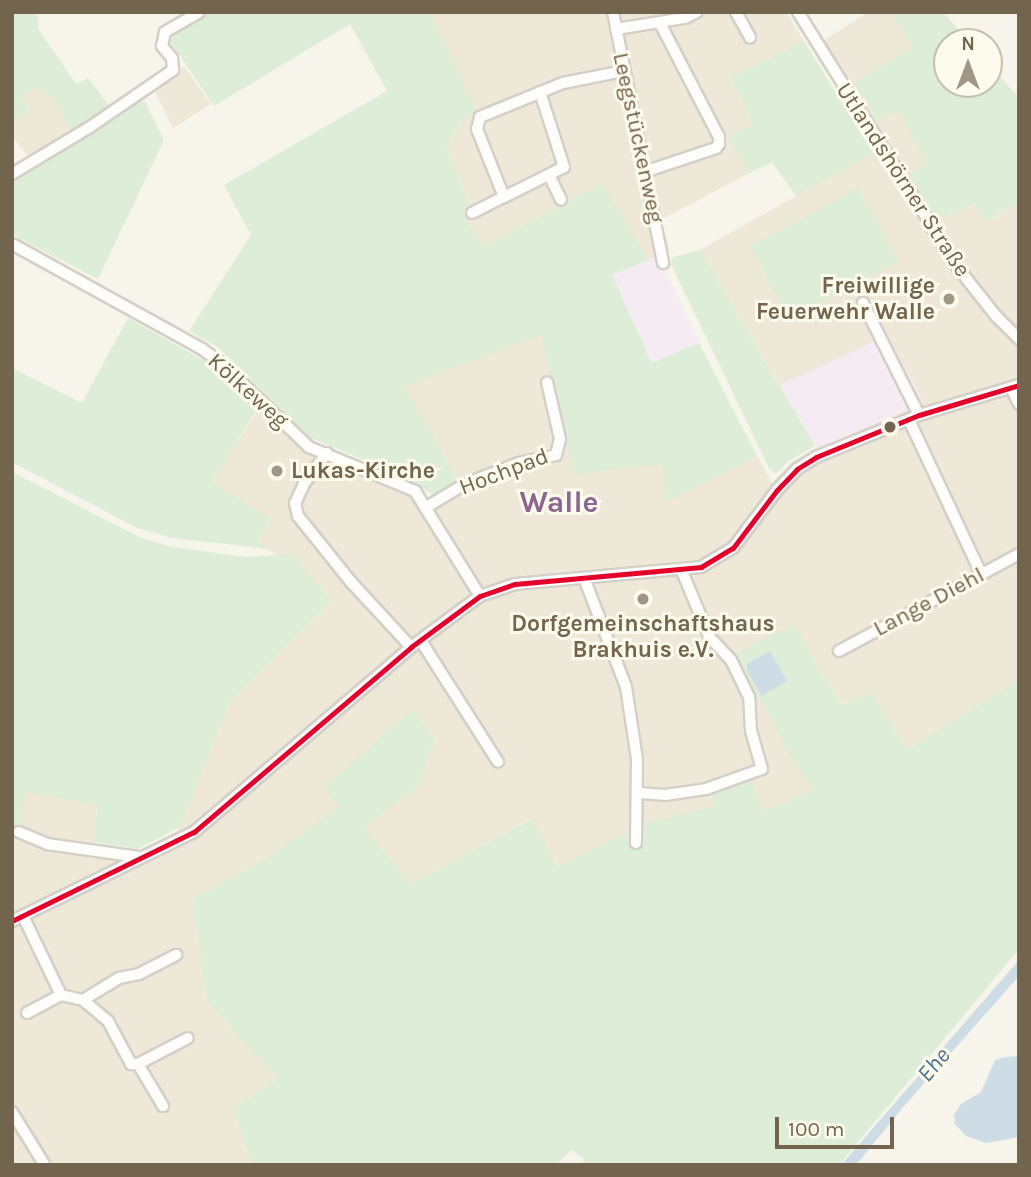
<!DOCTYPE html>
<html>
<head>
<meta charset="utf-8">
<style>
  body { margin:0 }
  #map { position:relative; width:1031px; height:1177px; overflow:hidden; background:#f6f4eb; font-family:Karla,sans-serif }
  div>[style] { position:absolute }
  .residential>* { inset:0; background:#ede8d8 }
  .education>* { inset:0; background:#f5ebf2 }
  .green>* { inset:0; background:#deedd7 }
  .water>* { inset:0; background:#cedde5 }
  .roads { filter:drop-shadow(2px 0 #d4d0c8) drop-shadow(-2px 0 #d4d0c8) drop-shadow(0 2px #d4d0c8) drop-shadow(0 -2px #d4d0c8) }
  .minor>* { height:10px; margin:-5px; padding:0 5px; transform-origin:5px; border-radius:5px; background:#fefdfc }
  .bus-1>* { height:5px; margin:-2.5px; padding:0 2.5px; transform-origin:2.5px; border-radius:2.5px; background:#e4002b }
  .dots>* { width:19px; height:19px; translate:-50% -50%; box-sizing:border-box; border:4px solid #fdfbed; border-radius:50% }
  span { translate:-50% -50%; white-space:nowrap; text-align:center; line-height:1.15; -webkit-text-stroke:6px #fdfbed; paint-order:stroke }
  .street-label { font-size:23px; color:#72644d }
  .poi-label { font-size:23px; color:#72644d; font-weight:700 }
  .right { translate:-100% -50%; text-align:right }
  .left { translate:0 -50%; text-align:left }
  .water-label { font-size:24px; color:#507590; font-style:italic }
  .district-label { font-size:30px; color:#8b668e; font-weight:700 }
  .frame { position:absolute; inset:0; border:14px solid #72644d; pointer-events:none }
  .north { position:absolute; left:933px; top:28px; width:70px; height:70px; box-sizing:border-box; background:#fdfbed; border:2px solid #c5bfad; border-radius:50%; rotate:0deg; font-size:19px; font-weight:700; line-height:28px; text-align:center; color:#72644d }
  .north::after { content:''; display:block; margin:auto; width:24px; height:32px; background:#a09684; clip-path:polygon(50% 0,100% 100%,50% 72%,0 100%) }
  .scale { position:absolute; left:775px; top:1117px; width:119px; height:32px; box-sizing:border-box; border:4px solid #72644d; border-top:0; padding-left:9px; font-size:21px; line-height:24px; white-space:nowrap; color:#72644d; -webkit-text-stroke:5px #fdfbed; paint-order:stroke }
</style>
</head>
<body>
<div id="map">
  <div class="residential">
    <i style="clip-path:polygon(429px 12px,786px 12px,804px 41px,730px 77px,772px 161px,660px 220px,670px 250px,658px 256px,699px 343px,653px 363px,602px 184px,485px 246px,464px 220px,471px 206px,447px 150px,461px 120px,476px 112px)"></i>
    <i style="clip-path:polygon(868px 12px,890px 12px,913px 47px,855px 83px,898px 109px,927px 163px,905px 178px,822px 42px)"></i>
    <i style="clip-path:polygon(184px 66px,211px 104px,173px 128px,154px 90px)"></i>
    <i style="clip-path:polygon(37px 88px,54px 98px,73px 135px,29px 158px,12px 136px,12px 123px,29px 112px,22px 96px)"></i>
    <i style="clip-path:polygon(878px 150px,1019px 343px,1019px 680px,907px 750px,872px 693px,843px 705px,793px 625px,798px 769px,814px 790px,762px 813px,749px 780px,715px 806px,643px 824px,557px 867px,531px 819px,411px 884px,364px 827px,420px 784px,435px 739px,412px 710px,324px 788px,340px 806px,269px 857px,192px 899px,207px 1002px,278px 1079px,233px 1109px,252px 1165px,12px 1165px,12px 835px,19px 837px,25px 791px,97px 805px,93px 852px,138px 863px,172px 846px,230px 701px,332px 601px,292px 554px,277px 556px,258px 541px,270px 518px,210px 482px,260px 407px,306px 449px,411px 495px,423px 513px,465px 491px,404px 386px,541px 335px,663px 464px,667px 501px,757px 456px,772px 483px,792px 462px,817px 448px,700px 250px)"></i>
    <i style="clip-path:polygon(1019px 202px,1019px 329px,1000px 312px,961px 262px,936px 220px,976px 204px,987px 222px)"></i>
  </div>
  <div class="education">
    <i style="clip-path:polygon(658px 255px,699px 343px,653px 363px,612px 275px)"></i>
    <i style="clip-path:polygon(888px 335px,924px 403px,817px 449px,780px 385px)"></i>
  </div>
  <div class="green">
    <i style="clip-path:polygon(12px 12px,37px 12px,39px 30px,76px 84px,88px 78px,110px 107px,71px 131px,54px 98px,37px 88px,22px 96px,29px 112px,12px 123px)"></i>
    <i style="clip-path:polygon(209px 12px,429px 12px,477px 112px,461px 120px,447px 150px,471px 206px,465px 220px,485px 246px,602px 184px,648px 260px,612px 275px,652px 363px,699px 343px,757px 456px,666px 502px,662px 464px,574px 474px,541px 335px,405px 386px,459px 481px,436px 496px,388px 470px,309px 437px,219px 348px,189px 331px,251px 235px,224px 185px,387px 91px,350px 24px,214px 106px,170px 41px,177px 31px)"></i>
    <i style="clip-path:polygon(890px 12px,943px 12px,969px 42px,947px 42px,947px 84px,989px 84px,989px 64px,1019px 98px,1019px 202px,986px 222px,975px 204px,936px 220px,907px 176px,927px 163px,898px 110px,876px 120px,854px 83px,913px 47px)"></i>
    <i style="clip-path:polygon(804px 41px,873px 153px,796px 196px,772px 162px,749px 173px,729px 136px,753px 124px,730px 77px)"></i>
    <i style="clip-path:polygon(140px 101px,145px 102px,164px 140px,98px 279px,18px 238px,12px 233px,12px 180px)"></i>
    <i style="clip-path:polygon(858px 188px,898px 261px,790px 320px,750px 247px)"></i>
    <i style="clip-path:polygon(700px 250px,815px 446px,788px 461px,776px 474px,769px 468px,671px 264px,673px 257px)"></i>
    <i style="clip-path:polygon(128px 318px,210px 364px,259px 406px,211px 482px,270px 518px,258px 541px,269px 549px,172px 538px,137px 528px,12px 462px,12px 368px,82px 403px)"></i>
    <i style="clip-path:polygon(12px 472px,139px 537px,171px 547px,246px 557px,292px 554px,332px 601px,230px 701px,180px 827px,138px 849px,94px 842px,97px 805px,25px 792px,21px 829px,12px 827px)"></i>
    <i style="clip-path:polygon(794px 625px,842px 705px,872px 693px,907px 750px,1019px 680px,1019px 949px,839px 1165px,581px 1165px,585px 1160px,572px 1150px,555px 1165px,252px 1165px,233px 1109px,278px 1079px,207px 1002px,192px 899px,269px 857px,339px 806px,323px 788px,412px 710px,435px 739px,420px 784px,364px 827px,411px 884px,532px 819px,557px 867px,643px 824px,715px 806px,713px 793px,750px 780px,763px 812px,813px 790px,798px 769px,735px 654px)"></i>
  </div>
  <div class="water">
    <i style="clip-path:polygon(770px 651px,787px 681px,762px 696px,747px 671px,747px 664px)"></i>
    <i style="clip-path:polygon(1019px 960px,1019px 976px,904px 1106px,856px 1165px,841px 1165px)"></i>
    <i style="clip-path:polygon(1006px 1057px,1019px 1056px,1019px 1137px,986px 1143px,966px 1136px,955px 1124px,954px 1115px,961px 1104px,981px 1092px,995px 1060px)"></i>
  </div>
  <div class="roads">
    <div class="minor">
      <i style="left:613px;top:12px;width:256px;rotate:78.7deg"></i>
      <i style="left:736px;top:12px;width:29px;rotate:61deg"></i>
      <i style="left:798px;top:12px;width:302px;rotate:58deg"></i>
      <i style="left:958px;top:268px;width:61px;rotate:51.6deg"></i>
      <i style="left:996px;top:316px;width:33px;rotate:45deg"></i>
      <i style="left:616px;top:29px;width:70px;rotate:-9.1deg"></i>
      <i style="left:685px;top:18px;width:13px;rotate:-27deg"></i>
      <i style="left:540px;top:92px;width:79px;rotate:72.3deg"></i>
      <i style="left:564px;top:167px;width:67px;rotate:153.4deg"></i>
      <i style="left:504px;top:197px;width:73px;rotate:-111.7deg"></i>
      <i style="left:477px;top:129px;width:12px;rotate:-76deg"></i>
      <i style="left:480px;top:117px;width:90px;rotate:-22.3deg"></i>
      <i style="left:563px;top:83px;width:61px;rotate:-11.3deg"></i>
      <i style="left:644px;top:172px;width:76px;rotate:-18.4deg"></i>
      <i style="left:716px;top:148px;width:5px;rotate:-53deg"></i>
      <i style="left:719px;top:144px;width:7px;rotate:-90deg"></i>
      <i style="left:719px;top:137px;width:128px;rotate:-117.4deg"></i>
      <i style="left:12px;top:174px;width:91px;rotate:-31.1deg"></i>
      <i style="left:90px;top:127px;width:101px;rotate:-34.5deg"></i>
      <i style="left:173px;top:70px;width:12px;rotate:-95deg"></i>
      <i style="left:172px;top:58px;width:16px;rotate:-130deg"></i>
      <i style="left:162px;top:46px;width:14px;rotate:-78deg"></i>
      <i style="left:165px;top:32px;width:39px;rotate:-30deg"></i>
      <i style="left:550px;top:177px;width:25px;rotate:64deg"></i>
      <i style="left:472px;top:213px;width:36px;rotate:-27deg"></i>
      <i style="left:12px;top:244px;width:217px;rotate:28.9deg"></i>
      <i style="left:202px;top:349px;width:22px;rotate:36deg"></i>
      <i style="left:220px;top:362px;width:123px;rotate:43.7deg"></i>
      <i style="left:309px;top:447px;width:115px;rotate:22.5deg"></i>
      <i style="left:415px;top:491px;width:123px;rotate:58.2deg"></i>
      <i style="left:863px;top:303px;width:125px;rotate:63.4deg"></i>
      <i style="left:1011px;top:388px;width:18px;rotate:63deg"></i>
      <i style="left:909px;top:420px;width:170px;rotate:64.9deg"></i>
      <i style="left:327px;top:453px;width:39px;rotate:127deg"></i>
      <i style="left:304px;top:484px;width:21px;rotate:115deg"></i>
      <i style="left:295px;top:503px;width:13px;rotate:77deg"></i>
      <i style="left:298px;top:516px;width:85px;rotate:51.2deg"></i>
      <i style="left:351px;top:582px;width:88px;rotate:47.3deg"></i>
      <i style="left:425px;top:508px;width:47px;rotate:-31deg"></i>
      <i style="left:465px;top:484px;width:58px;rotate:-21.3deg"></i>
      <i style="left:519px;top:463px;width:38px;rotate:-12deg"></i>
      <i style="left:556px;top:455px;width:16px;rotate:-76deg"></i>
      <i style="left:560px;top:439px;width:58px;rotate:-102.8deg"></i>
      <i style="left:584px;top:578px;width:117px;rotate:68.9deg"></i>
      <i style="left:626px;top:687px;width:73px;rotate:81.3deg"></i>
      <i style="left:637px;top:759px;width:84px;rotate:90.7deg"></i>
      <i style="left:421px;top:641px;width:143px;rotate:57.5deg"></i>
      <i style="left:839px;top:651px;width:204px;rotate:-28.3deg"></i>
      <i style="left:638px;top:793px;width:27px;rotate:4deg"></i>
      <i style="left:665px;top:795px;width:41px;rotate:-8.3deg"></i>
      <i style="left:706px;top:789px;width:59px;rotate:-19.7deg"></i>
      <i style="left:762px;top:769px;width:40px;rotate:-106deg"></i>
      <i style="left:751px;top:731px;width:34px;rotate:-93deg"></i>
      <i style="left:749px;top:697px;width:41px;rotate:-115.9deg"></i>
      <i style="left:731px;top:660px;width:33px;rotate:-133deg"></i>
      <i style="left:709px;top:636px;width:70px;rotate:-112.6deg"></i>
      <i style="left:19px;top:832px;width:30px;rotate:23deg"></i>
      <i style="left:47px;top:844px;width:93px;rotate:8deg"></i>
      <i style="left:23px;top:916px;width:88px;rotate:64.3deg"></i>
      <i style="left:61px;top:995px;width:23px;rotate:13deg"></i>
      <i style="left:83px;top:1000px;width:33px;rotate:40deg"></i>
      <i style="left:108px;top:1021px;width:49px;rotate:61.9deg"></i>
      <i style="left:131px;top:1064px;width:7px"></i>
      <i style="left:138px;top:1064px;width:49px;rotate:59.2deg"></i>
      <i style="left:12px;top:921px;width:203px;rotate:-26.1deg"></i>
      <i style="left:194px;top:832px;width:285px;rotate:-40.4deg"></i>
      <i style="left:411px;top:647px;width:86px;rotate:-36.5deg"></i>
      <i style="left:480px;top:596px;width:37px;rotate:-19deg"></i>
      <i style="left:515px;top:584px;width:187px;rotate:-5.2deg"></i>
      <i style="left:701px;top:567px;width:37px;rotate:-31deg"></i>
      <i style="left:733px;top:548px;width:73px;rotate:-52.8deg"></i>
      <i style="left:777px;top:490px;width:29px;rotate:-46deg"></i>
      <i style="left:797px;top:469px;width:22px;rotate:-32deg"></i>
      <i style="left:816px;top:457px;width:111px;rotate:-22.2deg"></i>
      <i style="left:919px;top:415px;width:104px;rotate:-16.7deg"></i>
      <i style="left:83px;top:1000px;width:42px;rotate:-31.4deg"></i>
      <i style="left:119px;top:978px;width:20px;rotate:-11deg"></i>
      <i style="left:139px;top:974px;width:42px;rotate:-27.2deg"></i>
      <i style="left:27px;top:1013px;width:38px;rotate:-28deg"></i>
      <i style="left:138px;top:1064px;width:56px;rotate:-27.5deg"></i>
      <i style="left:12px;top:1112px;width:61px;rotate:58.4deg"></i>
    </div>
  </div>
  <div class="bus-1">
    <i style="left:12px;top:921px;width:203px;rotate:-26.1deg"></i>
    <i style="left:194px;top:832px;width:285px;rotate:-40.4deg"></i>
    <i style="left:411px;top:647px;width:86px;rotate:-36.5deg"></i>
    <i style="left:480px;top:596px;width:37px;rotate:-19deg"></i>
    <i style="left:515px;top:584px;width:187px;rotate:-5.2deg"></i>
    <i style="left:701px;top:567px;width:37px;rotate:-31deg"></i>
    <i style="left:733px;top:548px;width:73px;rotate:-52.8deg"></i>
    <i style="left:777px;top:490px;width:29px;rotate:-46deg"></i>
    <i style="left:797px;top:469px;width:22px;rotate:-32deg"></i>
    <i style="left:816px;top:457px;width:111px;rotate:-22.2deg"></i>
    <i style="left:919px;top:415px;width:104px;rotate:-16.7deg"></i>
  </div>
  <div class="dots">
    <i style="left:949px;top:299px;background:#a09684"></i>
    <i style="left:890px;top:427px;background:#72644d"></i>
    <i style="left:277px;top:471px;background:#a09684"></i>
    <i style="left:643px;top:599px;background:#a09684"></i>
  </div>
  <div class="street-label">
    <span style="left:638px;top:138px;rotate:78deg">Leegstückenweg</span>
    <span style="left:903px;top:180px;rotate:57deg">Utlandshörner Straße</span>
    <span style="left:248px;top:391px;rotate:42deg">Kölkeweg</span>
    <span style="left:504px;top:472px;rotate:-21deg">Hochpad</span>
    <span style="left:929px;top:602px;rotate:-28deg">Lange Diehl</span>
  </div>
  <div class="poi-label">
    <span class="right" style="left:935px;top:299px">Freiwillige<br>Feuerwehr Walle</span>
    <span class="left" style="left:291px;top:471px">Lukas-Kirche</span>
    <span style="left:643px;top:637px">Dorfgemeinschaftshaus<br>Brakhuis e.V.</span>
  </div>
  <div class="water-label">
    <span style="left:934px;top:1065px;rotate:-50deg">Ehe</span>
  </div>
  <div class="district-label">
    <span style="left:559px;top:502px">Walle</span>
  </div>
  <div class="frame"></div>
  <div class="north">N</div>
  <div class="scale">100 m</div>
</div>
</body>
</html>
